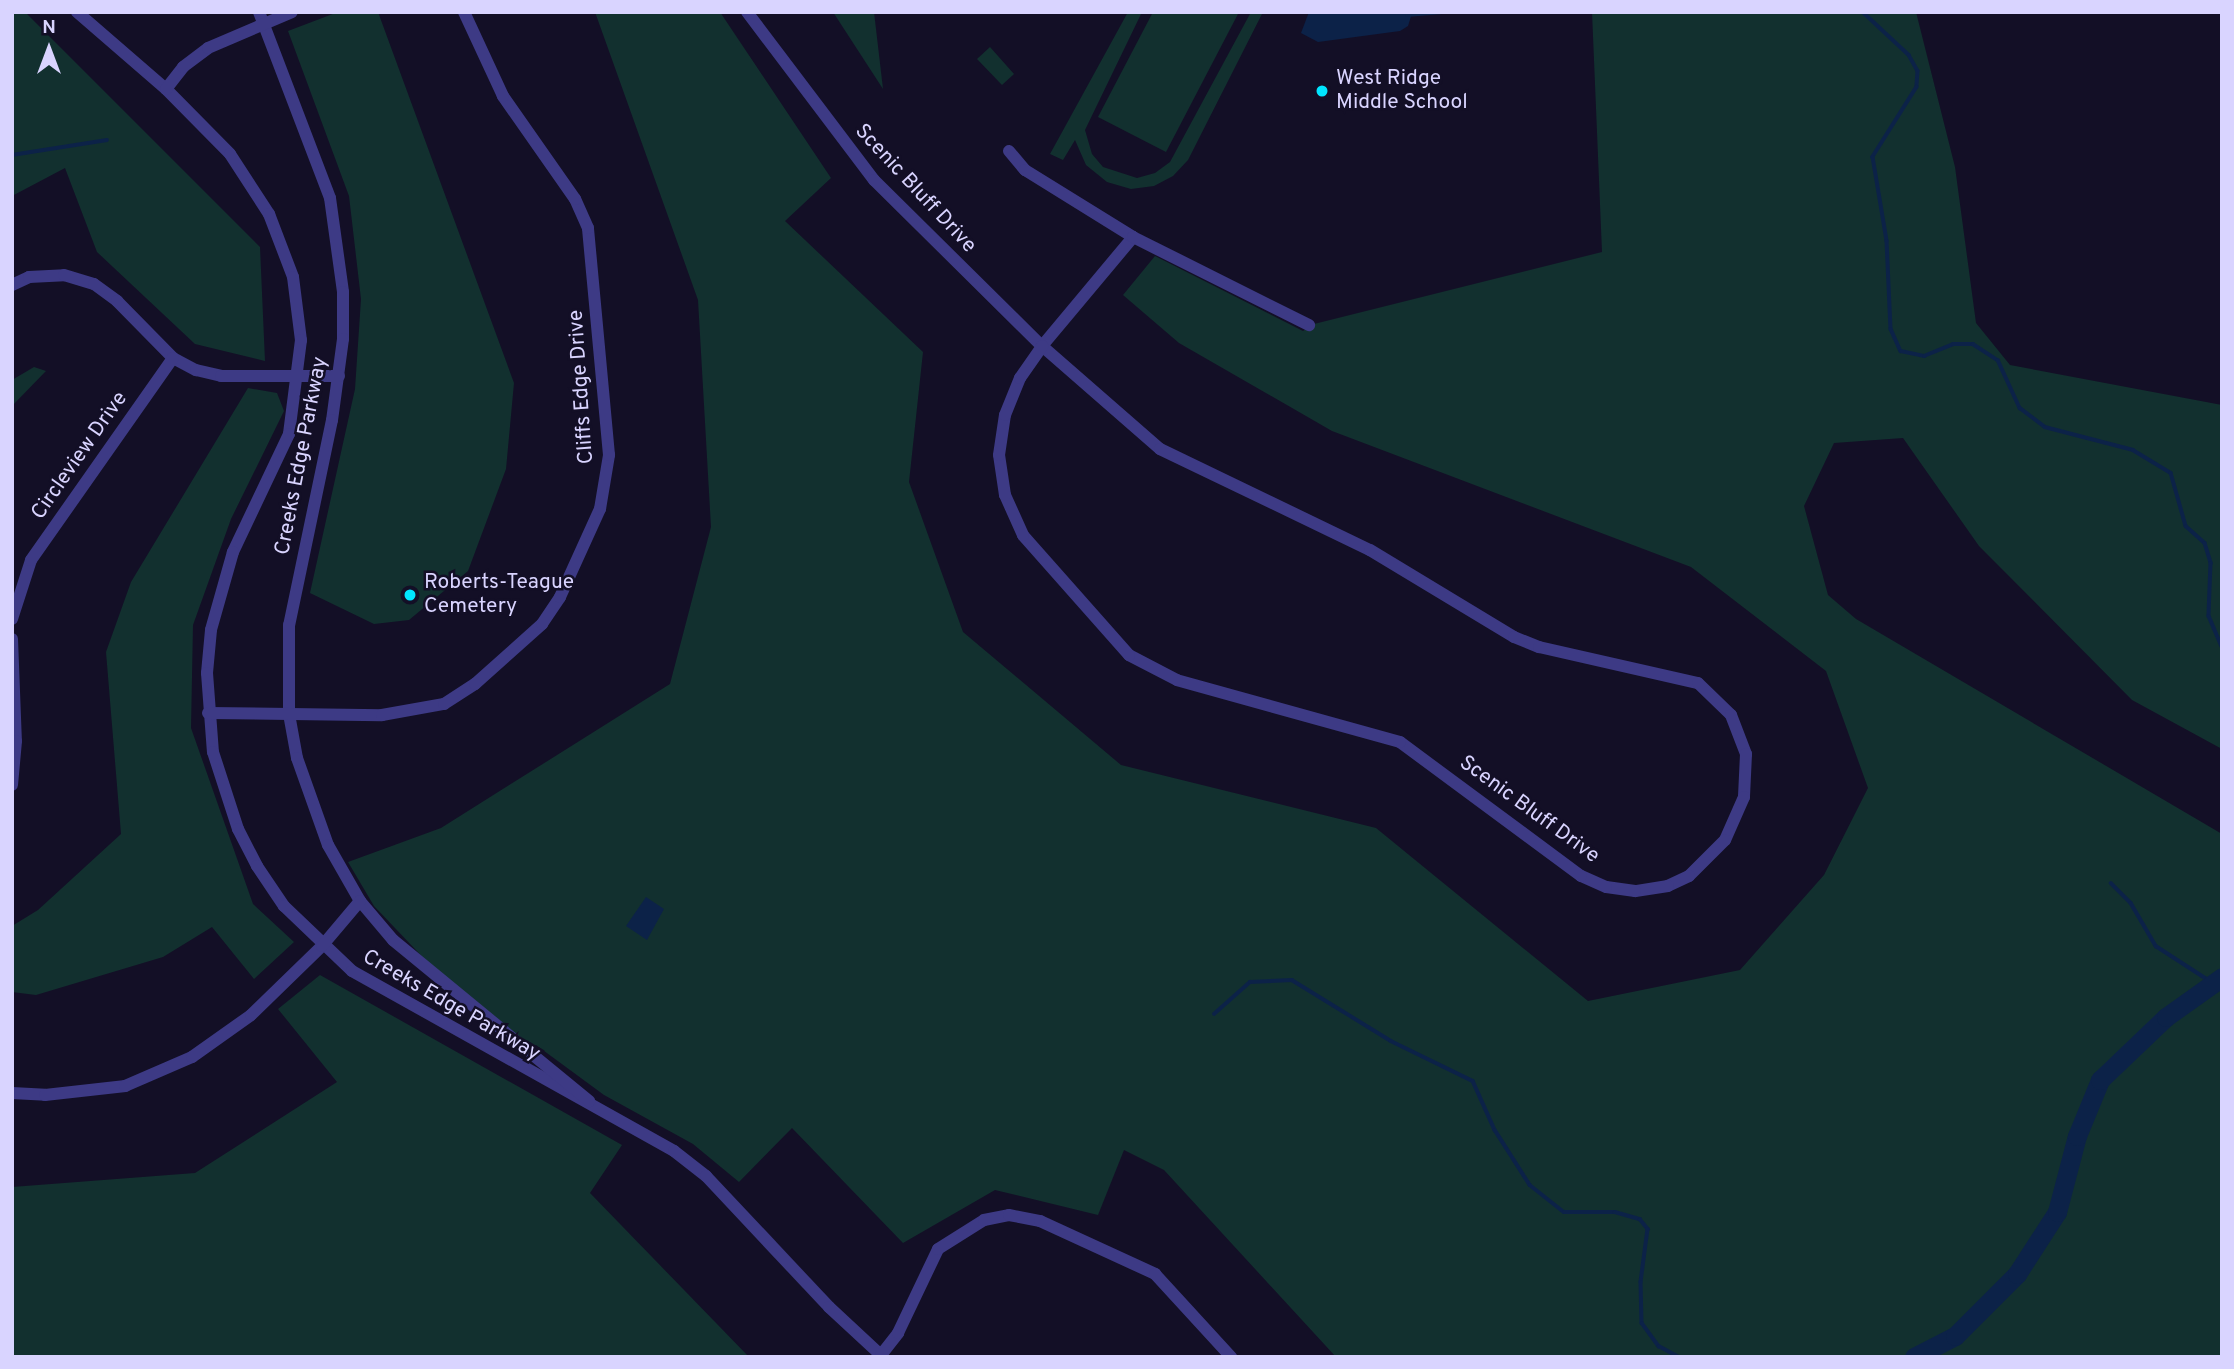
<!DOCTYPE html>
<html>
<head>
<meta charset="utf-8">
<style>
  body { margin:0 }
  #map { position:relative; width:2234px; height:1369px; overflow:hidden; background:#130f26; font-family:Overpass,sans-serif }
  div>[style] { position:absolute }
  .green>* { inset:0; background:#12302f }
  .water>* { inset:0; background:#0c2248 }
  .stream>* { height:3.5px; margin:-1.75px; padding:0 1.75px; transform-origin:1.75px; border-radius:1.75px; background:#0c2248 }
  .river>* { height:19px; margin:-9.5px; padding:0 9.5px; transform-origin:9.5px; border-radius:9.5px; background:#0c2248 }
  .street>* { height:12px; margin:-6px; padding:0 6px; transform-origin:6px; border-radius:6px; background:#3d3a85 }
  .dots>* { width:19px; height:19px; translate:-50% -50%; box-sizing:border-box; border:4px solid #130f26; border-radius:50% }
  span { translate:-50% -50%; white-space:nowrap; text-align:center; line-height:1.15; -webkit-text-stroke:5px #130f26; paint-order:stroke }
  .poi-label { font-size:21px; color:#d9d4ff }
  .left { translate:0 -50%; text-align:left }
  .street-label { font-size:21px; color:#d9d4ff }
  .frame { position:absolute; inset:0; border:14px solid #d9d4ff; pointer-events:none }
  .north { position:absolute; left:14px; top:14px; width:70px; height:70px; -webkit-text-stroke:5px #130f26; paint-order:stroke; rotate:0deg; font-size:19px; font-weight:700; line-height:28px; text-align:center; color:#d9d4ff }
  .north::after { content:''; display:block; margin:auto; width:24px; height:32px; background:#d9d4ff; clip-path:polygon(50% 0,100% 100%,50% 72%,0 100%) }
</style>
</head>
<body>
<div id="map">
  <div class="green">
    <i style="clip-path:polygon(12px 12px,25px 12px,260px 247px,265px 361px,195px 344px,97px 252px,65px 168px,12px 196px)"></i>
    <i style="clip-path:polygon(338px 12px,378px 12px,514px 383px,506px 469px,468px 571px,409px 620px,374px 624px,310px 593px,355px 389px,361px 299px,349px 196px,288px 31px)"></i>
    <i style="clip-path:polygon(595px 12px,720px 12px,831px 178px,785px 221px,923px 352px,909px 482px,963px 632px,1121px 765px,1376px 828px,1588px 1001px,1740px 970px,1824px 875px,1868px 788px,1826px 671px,1691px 567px,1332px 431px,1179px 343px,1123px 295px,1155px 256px,1303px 331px,1314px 324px,1602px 252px,1592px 12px,1916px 12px,1955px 167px,1976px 323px,2010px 365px,2222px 405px,2222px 749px,2132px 700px,1979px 546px,1903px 438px,1834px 443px,1804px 506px,1828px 595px,1856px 619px,2222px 834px,2222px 1357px,1336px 1357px,1164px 1170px,1124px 1150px,1098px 1215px,995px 1190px,903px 1243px,792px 1128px,739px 1182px,693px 1144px,604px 1095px,536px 1045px,533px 1048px,434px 969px,374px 906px,348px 862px,441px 828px,670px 684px,711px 527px,698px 300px)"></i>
    <i style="clip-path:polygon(833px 12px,874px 12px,883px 89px)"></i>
    <i style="clip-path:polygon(1128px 12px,1142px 12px,1085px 130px,1092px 154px,1103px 167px,1137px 178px,1155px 173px,1170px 162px,1251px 12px,1263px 12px,1188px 160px,1173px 176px,1154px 186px,1131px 189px,1107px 182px,1086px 165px,1075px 140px,1063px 160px,1050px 154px)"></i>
    <i style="clip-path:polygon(1153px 12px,1239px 12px,1166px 152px,1098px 117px)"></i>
    <i style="clip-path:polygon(990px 47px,1014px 74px,1002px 85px,977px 59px)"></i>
    <i style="clip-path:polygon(34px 367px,46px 371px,12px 406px,12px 380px)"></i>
    <i style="clip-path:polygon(248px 388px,277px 393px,284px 411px,231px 519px,193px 625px,191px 728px,253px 904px,294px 942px,254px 979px,212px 927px,163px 957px,36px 995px,12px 992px,12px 926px,38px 910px,121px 834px,106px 652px,131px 582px)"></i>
    <i style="clip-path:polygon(320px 975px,622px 1145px,590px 1193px,749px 1357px,12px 1357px,12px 1187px,195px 1173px,337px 1082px,278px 1009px)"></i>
  </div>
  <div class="water">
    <i style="clip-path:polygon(1309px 12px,1412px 12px,1412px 13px,1408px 26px,1400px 31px,1318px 42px,1301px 33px)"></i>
    <i style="clip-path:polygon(646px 897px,664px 909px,647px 940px,626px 926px)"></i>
  </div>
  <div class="stream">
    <i style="left:1863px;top:12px;width:63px;rotate:43.1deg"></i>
    <i style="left:1909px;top:55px;width:18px;rotate:61deg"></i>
    <i style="left:1918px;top:71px;width:16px;rotate:94deg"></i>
    <i style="left:1917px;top:87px;width:83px;rotate:122.2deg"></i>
    <i style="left:1873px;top:157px;width:85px;rotate:80.5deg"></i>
    <i style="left:1887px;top:241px;width:88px;rotate:87.4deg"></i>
    <i style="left:1891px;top:329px;width:24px;rotate:66deg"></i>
    <i style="left:1901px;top:351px;width:24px;rotate:12deg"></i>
    <i style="left:1924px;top:356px;width:31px;rotate:-22deg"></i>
    <i style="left:1953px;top:344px;width:20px"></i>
    <i style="left:1973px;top:344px;width:30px;rotate:33deg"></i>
    <i style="left:1998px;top:360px;width:53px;rotate:65.4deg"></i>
    <i style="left:2020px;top:408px;width:31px;rotate:37deg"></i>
    <i style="left:2045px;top:427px;width:91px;rotate:14.6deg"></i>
    <i style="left:2133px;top:450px;width:44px;rotate:31.2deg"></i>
    <i style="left:2171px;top:473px;width:55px;rotate:74.2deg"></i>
    <i style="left:2186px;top:526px;width:25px;rotate:42deg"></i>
    <i style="left:2205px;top:543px;width:21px;rotate:73deg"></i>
    <i style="left:2211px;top:563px;width:53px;rotate:92.2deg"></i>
    <i style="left:2209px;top:616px;width:33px;rotate:67deg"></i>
    <i style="left:1407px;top:15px;width:38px;rotate:-5deg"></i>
    <i style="left:12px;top:155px;width:96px;rotate:-9deg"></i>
    <i style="left:2111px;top:883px;width:28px;rotate:45deg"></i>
    <i style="left:2131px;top:903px;width:50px;rotate:59.8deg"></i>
    <i style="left:2156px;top:946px;width:68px;rotate:33deg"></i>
    <i style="left:1214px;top:1014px;width:48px;rotate:-41.6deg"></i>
    <i style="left:1250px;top:982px;width:42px;rotate:-2.7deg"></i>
    <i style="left:1292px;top:980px;width:116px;rotate:31.6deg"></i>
    <i style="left:1391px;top:1041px;width:91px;rotate:26deg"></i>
    <i style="left:1473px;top:1081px;width:54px;rotate:65.8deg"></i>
    <i style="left:1495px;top:1130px;width:65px;rotate:57.5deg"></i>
    <i style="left:1530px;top:1185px;width:43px;rotate:38.5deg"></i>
    <i style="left:1564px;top:1212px;width:51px"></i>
    <i style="left:1615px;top:1212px;width:26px;rotate:16deg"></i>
    <i style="left:1640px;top:1219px;width:13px;rotate:51deg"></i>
    <i style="left:1648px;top:1229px;width:53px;rotate:97.5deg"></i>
    <i style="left:1641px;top:1282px;width:41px;rotate:88.6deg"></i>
    <i style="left:1642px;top:1323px;width:29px;rotate:54deg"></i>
    <i style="left:1659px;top:1346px;width:23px;rotate:29deg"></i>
  </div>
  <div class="river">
    <i style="left:1914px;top:1357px;width:46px;rotate:-27.1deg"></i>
    <i style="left:1955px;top:1336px;width:88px;rotate:-45deg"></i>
    <i style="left:2017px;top:1274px;width:74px;rotate:-57.2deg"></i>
    <i style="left:2057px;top:1212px;width:79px;rotate:-75.3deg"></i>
    <i style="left:2077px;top:1136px;width:61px;rotate:-67.7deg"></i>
    <i style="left:2100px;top:1080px;width:91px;rotate:-43.7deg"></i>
    <i style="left:2166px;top:1017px;width:69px;rotate:-35.5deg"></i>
  </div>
  <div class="street">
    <i style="left:77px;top:12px;width:118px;rotate:40.9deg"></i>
    <i style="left:166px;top:89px;width:91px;rotate:45.4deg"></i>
    <i style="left:230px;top:154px;width:72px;rotate:57deg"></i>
    <i style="left:269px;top:214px;width:67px;rotate:69.1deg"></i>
    <i style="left:293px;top:277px;width:64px;rotate:82.8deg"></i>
    <i style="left:301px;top:340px;width:95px;rotate:97.3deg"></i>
    <i style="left:289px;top:434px;width:131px;rotate:115.4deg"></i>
    <i style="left:233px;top:552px;width:81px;rotate:105.8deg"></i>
    <i style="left:211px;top:630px;width:43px;rotate:95.3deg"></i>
    <i style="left:207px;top:673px;width:79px;rotate:85.7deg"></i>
    <i style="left:213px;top:752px;width:81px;rotate:72deg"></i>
    <i style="left:238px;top:829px;width:42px;rotate:62.8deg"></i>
    <i style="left:257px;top:866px;width:48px;rotate:56deg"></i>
    <i style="left:284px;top:906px;width:94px;rotate:43.7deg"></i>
    <i style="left:352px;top:971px;width:369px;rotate:29.2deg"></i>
    <i style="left:674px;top:1151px;width:41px;rotate:38deg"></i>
    <i style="left:706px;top:1176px;width:180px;rotate:46.8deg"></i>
    <i style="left:829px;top:1307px;width:74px;rotate:42.8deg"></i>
    <i style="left:259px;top:12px;width:199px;rotate:69.1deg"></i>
    <i style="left:330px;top:198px;width:95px;rotate:82.1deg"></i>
    <i style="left:343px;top:292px;width:47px;rotate:90deg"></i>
    <i style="left:343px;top:339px;width:82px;rotate:97.7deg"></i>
    <i style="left:332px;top:420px;width:209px;rotate:101.8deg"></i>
    <i style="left:289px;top:625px;width:89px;rotate:90deg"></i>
    <i style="left:289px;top:714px;width:45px;rotate:79.7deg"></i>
    <i style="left:297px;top:758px;width:92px;rotate:70.4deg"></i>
    <i style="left:328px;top:845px;width:64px;rotate:60.3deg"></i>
    <i style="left:360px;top:901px;width:51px;rotate:49.8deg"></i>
    <i style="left:393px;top:940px;width:254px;rotate:39.4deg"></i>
    <i style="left:747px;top:12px;width:211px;rotate:52.9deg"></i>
    <i style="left:874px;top:180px;width:236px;rotate:44.7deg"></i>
    <i style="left:1042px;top:346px;width:142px;rotate:-50.1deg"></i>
    <i style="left:166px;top:89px;width:28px;rotate:-52deg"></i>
    <i style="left:183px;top:67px;width:31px;rotate:-37deg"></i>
    <i style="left:208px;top:48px;width:91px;rotate:-23.2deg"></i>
    <i style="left:1009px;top:151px;width:25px;rotate:50deg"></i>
    <i style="left:1025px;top:170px;width:127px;rotate:31.8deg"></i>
    <i style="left:1133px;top:237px;width:197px;rotate:26.6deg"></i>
    <i style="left:12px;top:285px;width:19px;rotate:-25deg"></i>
    <i style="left:29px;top:277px;width:35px;rotate:-3deg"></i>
    <i style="left:64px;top:275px;width:31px;rotate:17deg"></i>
    <i style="left:94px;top:284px;width:29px;rotate:36deg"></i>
    <i style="left:117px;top:301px;width:80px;rotate:45.5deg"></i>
    <i style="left:173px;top:358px;width:26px;rotate:28deg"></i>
    <i style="left:196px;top:370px;width:26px;rotate:13deg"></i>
    <i style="left:221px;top:376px;width:118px"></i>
    <i style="left:1042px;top:346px;width:157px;rotate:41.1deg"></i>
    <i style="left:1160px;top:449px;width:233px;rotate:25.7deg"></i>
    <i style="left:1370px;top:550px;width:168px;rotate:31.1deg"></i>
    <i style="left:1514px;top:637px;width:27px;rotate:22deg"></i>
    <i style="left:1539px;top:647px;width:163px;rotate:12.8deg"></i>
    <i style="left:1698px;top:683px;width:46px;rotate:44.1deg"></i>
    <i style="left:1731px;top:715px;width:42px;rotate:69deg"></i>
    <i style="left:1746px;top:754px;width:43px;rotate:92.7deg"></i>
    <i style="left:1744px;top:797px;width:47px;rotate:113.8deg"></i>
    <i style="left:1725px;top:840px;width:51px;rotate:135deg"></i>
    <i style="left:1689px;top:876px;width:23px;rotate:155deg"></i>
    <i style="left:1668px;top:886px;width:33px;rotate:171deg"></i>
    <i style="left:1635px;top:891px;width:29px;rotate:-172deg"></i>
    <i style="left:1606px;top:887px;width:27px;rotate:-156deg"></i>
    <i style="left:1581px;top:876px;width:225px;rotate:-143.5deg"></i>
    <i style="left:1400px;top:742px;width:231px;rotate:-164.5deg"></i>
    <i style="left:1177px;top:680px;width:54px;rotate:-152.5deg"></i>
    <i style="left:1129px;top:655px;width:160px;rotate:-131.5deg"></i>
    <i style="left:1023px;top:535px;width:44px;rotate:-114.2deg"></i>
    <i style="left:1005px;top:495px;width:40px;rotate:-98.5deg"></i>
    <i style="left:999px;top:455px;width:40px;rotate:-81.5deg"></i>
    <i style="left:1005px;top:415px;width:40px;rotate:-68deg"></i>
    <i style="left:1020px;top:378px;width:39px;rotate:-55deg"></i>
    <i style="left:12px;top:619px;width:62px;rotate:-72.1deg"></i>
    <i style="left:31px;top:560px;width:247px;rotate:-54.9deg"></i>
    <i style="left:12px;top:639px;width:102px;rotate:87.8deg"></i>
    <i style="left:16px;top:741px;width:44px;rotate:95.2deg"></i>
    <i style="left:208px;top:713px;width:174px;rotate:0.7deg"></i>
    <i style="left:382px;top:715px;width:63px;rotate:-10.1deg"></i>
    <i style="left:444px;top:704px;width:37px;rotate:-33deg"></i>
    <i style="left:475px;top:684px;width:90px;rotate:-41.8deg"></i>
    <i style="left:542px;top:624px;width:32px;rotate:-56deg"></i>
    <i style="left:560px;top:597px;width:97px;rotate:-65.6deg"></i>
    <i style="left:600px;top:509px;width:55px;rotate:-80.5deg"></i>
    <i style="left:609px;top:455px;width:228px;rotate:-95.3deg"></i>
    <i style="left:588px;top:228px;width:32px;rotate:-114deg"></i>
    <i style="left:575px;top:199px;width:126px;rotate:-125deg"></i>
    <i style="left:503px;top:96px;width:93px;rotate:-114.9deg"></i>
    <i style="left:12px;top:1093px;width:33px;rotate:3deg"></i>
    <i style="left:45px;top:1095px;width:81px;rotate:-6.4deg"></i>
    <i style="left:125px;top:1086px;width:73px;rotate:-23.4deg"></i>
    <i style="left:192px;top:1057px;width:72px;rotate:-35.4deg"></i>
    <i style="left:251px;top:1015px;width:99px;rotate:-44.2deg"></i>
    <i style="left:322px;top:946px;width:59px;rotate:-49.8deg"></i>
    <i style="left:881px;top:1355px;width:28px;rotate:-52deg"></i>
    <i style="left:898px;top:1333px;width:93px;rotate:-64.5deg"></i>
    <i style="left:938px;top:1249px;width:54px;rotate:-32.2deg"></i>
    <i style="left:984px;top:1220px;width:25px;rotate:-11deg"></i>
    <i style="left:1009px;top:1215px;width:32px;rotate:11deg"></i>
    <i style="left:1040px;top:1221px;width:127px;rotate:24.7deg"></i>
    <i style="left:1155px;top:1274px;width:113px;rotate:47.5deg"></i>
  </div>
  <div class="dots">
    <i style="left:1322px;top:91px;background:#00e5ff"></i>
    <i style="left:410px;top:595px;background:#00e5ff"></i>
  </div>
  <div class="poi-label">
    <span class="left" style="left:1336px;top:91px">West Ridge<br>Middle School</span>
    <span class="left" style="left:424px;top:595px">Roberts-Teague<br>Cemetery</span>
  </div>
  <div class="street-label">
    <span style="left:915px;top:189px;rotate:47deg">Scenic Bluff Drive</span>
    <span style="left:582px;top:387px;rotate:-94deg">Cliffs Edge Drive</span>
    <span style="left:80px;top:456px;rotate:-55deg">Circleview Drive</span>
    <span style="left:302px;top:456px;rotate:-79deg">Creeks Edge Parkway</span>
    <span style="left:1529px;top:810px;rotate:36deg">Scenic Bluff Drive</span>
    <span style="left:451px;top:1006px;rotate:30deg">Creeks Edge Parkway</span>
  </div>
  <div class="frame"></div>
  <div class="north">N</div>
</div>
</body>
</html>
